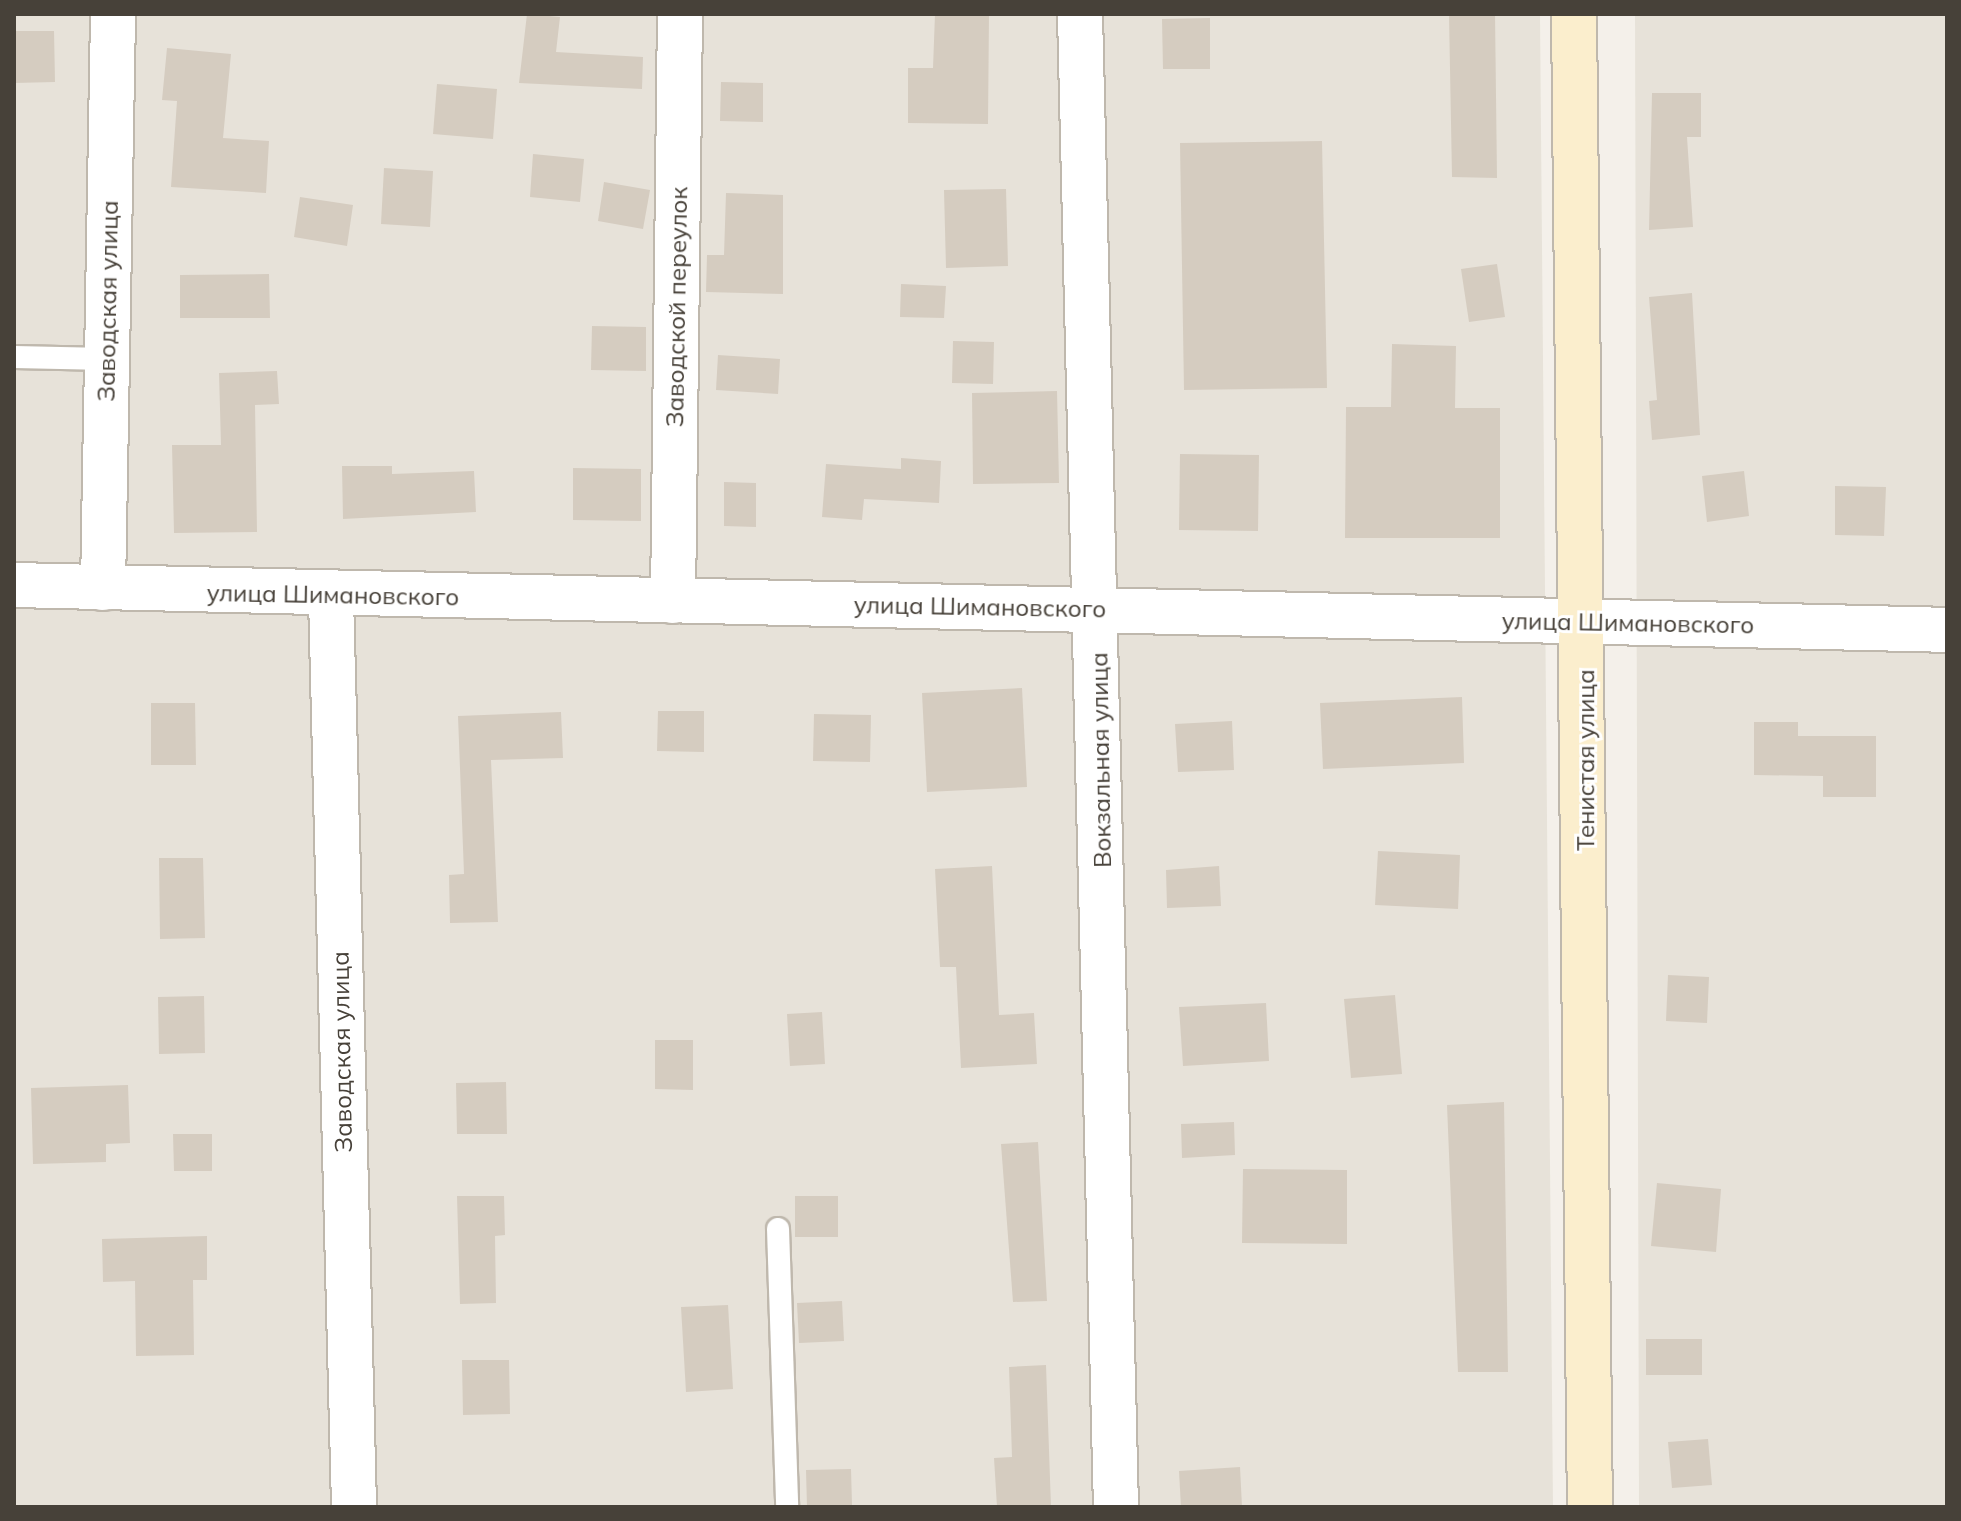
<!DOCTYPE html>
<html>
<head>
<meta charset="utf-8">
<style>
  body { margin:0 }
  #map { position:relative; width:1961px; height:1521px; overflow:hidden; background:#f4f0ea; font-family:Mulish,sans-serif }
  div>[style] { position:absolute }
  .residential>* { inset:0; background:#e7e2d9 }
  .building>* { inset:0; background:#d5ccc0 }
  .roads { filter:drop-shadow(2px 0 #bfb8ad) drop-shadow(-2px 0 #bfb8ad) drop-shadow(0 2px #bfb8ad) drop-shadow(0 -2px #bfb8ad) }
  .lane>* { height:22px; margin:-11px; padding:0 11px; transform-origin:11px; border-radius:11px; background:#fff }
  .street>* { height:44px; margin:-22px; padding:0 22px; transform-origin:22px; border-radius:22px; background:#fff }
  .secondary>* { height:44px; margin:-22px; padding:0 22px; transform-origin:22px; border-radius:22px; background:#fbeecd }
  span { translate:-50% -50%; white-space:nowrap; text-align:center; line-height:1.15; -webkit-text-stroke:6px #fff; paint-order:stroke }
  .street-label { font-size:24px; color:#474139 }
  .frame { position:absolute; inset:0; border:16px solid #474139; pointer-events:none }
</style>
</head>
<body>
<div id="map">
  <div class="residential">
    <i style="clip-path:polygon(14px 14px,1540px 14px,1553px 1507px,14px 1507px)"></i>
    <i style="clip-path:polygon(1635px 14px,1947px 14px,1947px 1507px,1639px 1507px)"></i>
  </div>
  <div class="building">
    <i style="clip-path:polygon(527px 14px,560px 17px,556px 52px,643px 57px,642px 89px,519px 83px)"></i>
    <i style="clip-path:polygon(935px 14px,989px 14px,988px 124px,908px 123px,908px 68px,933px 68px)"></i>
    <i style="clip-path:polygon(1449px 14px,1495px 14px,1497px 178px,1452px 177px)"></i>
    <i style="clip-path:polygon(1210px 18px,1210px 69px,1163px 69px,1162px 19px)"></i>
    <i style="clip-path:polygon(14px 31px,54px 31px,55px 82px,14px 83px)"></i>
    <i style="clip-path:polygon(167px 48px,231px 54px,223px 138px,269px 141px,266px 193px,171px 187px,177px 101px,162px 100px)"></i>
    <i style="clip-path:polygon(721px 82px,763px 83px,763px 122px,720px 121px)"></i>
    <i style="clip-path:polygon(437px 84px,497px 89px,493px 139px,433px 134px)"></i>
    <i style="clip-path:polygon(1652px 93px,1701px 93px,1701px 137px,1687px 137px,1693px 227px,1649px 230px)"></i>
    <i style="clip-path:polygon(1322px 141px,1327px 388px,1184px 390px,1180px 143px)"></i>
    <i style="clip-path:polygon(533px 154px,584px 159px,580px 202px,530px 197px)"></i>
    <i style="clip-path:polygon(384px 168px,433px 171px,430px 227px,381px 224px)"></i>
    <i style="clip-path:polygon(604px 182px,650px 190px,643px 229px,598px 221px)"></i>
    <i style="clip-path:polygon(1006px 189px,1008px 266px,946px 268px,944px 190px)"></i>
    <i style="clip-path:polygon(726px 193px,783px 195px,783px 294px,706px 292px,707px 255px,724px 255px)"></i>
    <i style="clip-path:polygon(300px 197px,353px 205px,347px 246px,294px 237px)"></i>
    <i style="clip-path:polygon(1497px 264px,1505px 317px,1469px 322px,1461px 269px)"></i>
    <i style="clip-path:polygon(269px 274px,270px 318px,180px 318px,180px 275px)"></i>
    <i style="clip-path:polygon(901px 284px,946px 286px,944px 318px,900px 317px)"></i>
    <i style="clip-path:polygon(1692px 293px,1700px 435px,1652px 440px,1649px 401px,1657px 400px,1649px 297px)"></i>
    <i style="clip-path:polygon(592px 326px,646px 327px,646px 371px,591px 370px)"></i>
    <i style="clip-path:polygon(953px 341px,994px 342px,993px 384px,952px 383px)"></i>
    <i style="clip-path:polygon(1392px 344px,1456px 346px,1455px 408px,1500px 408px,1500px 538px,1345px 538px,1346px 407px,1391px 407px)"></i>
    <i style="clip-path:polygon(718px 355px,780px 359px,778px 394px,716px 390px)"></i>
    <i style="clip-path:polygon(277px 371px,279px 404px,255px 405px,257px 532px,174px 533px,172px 445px,221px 445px,219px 373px)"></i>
    <i style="clip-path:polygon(1057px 391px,1059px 483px,973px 484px,972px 393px)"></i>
    <i style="clip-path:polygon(1180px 454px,1259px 455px,1258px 531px,1179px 530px)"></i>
    <i style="clip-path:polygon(901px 458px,941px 461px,939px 503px,864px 499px,862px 520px,822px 517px,826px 464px,901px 469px)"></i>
    <i style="clip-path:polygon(342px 466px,392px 466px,392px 474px,474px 471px,476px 512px,343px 519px)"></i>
    <i style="clip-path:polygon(573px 468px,641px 469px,641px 521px,573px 520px)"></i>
    <i style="clip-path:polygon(1744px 471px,1749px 516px,1707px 522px,1702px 476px)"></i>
    <i style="clip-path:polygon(724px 482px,756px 483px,756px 527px,724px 526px)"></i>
    <i style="clip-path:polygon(1835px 486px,1886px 487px,1884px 536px,1835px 535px)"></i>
    <i style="clip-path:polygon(1022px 688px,1027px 787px,927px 792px,922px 693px)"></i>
    <i style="clip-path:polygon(1462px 697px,1464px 763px,1323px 769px,1320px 703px)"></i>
    <i style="clip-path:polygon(151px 703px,195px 703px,196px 765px,151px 765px)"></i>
    <i style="clip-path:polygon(658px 711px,704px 711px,704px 752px,657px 751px)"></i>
    <i style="clip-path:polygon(561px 712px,563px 758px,491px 760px,498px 922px,450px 923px,449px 875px,464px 874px,458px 716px)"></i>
    <i style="clip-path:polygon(814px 714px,871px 715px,870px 762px,813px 761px)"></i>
    <i style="clip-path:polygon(1232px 721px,1234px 770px,1178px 772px,1175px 724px)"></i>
    <i style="clip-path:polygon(1754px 722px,1798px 722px,1798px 736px,1876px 736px,1876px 797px,1823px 797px,1823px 776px,1754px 775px)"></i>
    <i style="clip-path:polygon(1378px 851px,1460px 855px,1458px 909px,1375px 905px)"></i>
    <i style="clip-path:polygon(159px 858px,203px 858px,205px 938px,160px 939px)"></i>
    <i style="clip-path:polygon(992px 866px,999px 1015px,1034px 1013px,1037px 1064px,961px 1068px,956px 967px,940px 967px,935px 869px)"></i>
    <i style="clip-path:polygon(1219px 866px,1221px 906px,1167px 908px,1166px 870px)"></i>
    <i style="clip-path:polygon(1668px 975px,1709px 977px,1707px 1023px,1666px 1021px)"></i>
    <i style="clip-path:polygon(1395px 995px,1402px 1074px,1351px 1078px,1344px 999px)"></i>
    <i style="clip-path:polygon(204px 996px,205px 1053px,159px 1054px,158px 997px)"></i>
    <i style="clip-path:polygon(1266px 1003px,1269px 1061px,1183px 1066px,1179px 1007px)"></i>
    <i style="clip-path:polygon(822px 1012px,825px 1064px,790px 1066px,787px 1014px)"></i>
    <i style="clip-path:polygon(655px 1040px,693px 1040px,693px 1090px,655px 1089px)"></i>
    <i style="clip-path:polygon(506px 1082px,507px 1134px,457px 1134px,456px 1083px)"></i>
    <i style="clip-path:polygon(128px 1085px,130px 1143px,106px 1144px,106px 1162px,33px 1164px,31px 1088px)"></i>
    <i style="clip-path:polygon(1504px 1102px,1508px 1372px,1458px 1372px,1447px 1105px)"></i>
    <i style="clip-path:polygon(1234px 1122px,1235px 1155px,1182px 1158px,1181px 1124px)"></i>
    <i style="clip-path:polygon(173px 1134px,212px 1134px,212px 1171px,174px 1171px)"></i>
    <i style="clip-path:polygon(1038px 1142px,1047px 1301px,1013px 1302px,1001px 1144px)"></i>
    <i style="clip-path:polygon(1243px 1169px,1347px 1170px,1347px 1244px,1242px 1243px)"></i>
    <i style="clip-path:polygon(1657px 1183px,1721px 1189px,1716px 1252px,1651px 1246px)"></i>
    <i style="clip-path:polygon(457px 1196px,504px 1196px,505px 1235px,495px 1236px,496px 1303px,460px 1304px)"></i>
    <i style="clip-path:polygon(795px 1196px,838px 1196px,838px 1237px,795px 1237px)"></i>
    <i style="clip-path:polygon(207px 1236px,207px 1280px,193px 1280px,194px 1355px,136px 1356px,135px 1281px,103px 1282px,102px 1239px)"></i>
    <i style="clip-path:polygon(842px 1301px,844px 1341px,799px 1343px,797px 1303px)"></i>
    <i style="clip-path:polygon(728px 1305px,733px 1389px,686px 1392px,681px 1307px)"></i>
    <i style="clip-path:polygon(1646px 1339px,1702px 1339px,1702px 1375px,1646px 1375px)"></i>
    <i style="clip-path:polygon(462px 1360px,509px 1360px,510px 1414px,463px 1415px)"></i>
    <i style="clip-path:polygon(1046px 1365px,1051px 1507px,997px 1507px,994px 1458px,1012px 1457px,1009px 1367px)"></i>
    <i style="clip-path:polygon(1708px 1439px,1712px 1485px,1672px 1488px,1668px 1442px)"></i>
    <i style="clip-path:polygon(1240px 1467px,1242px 1507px,1181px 1507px,1179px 1471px)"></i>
    <i style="clip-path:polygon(851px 1469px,852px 1505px,807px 1507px,806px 1470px)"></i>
  </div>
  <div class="roads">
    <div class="lane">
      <i style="left:14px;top:357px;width:93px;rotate:1.2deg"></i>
      <i style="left:778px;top:1229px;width:278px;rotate:88.1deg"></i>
    </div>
    <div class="street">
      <i style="left:1080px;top:14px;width:1493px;rotate:88.62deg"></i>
      <i style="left:14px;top:585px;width:1934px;rotate:1.33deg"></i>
      <i style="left:103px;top:588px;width:574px;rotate:-89deg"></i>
      <i style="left:331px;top:597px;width:910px;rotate:88.55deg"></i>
      <i style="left:673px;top:601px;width:587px;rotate:-89.32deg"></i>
    </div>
    <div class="secondary">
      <i style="left:1574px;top:14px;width:1493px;rotate:89.39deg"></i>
    </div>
  </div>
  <div class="street-label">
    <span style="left:108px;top:301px;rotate:-89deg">Заводская улица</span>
    <span style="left:677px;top:307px;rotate:-89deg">Заводской переулок</span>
    <span style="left:333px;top:595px;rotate:1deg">улица Шимановского</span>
    <span style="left:980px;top:607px;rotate:1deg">улица Шимановского</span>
    <span style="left:1628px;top:623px;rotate:1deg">улица Шимановского</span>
    <span style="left:1101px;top:760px;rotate:-91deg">Вокзальная улица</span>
    <span style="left:1586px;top:760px;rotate:-90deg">Тенистая улица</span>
    <span style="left:342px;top:1052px;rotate:-91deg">Заводская улица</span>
  </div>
  <div class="frame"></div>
</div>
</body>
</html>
